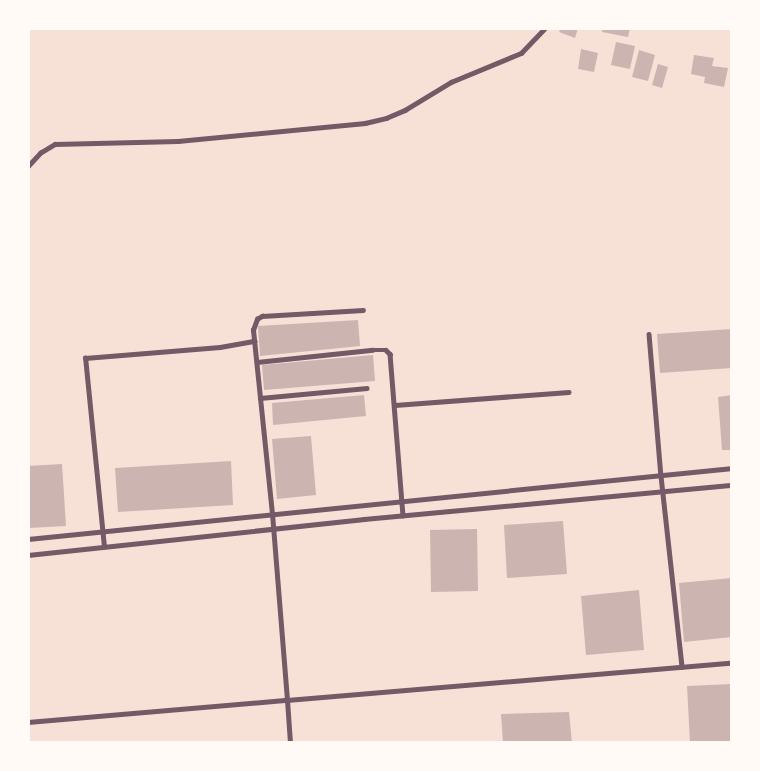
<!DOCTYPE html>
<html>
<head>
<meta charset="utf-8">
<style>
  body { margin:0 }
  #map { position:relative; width:760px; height:771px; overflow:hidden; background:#f7e1d7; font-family:Bitter,serif }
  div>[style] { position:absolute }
  .building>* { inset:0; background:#ccb4b1 }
  .service>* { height:4.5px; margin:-2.25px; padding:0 2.25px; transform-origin:2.25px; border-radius:2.25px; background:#755966 }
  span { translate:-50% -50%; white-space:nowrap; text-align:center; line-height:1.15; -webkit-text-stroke:5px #fffaf5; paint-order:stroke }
  .frame { position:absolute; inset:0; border:30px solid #fffaf5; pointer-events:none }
</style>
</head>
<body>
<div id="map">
  <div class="building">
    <i style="clip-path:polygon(561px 28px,578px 28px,575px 38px,559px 32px)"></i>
    <i style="clip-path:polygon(603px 28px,630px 28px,628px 37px,602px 32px)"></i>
    <i style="clip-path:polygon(616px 42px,635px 46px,630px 69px,611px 65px)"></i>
    <i style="clip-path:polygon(581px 49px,598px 53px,594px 72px,578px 69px)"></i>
    <i style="clip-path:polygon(639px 50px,655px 55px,648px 81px,632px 77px)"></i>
    <i style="clip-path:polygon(694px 55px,714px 58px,712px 66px,728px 68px,724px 87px,704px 83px,705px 77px,691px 74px)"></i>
    <i style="clip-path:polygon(658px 64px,668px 67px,662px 88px,652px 85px)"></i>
    <i style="clip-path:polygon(358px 320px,360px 346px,260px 356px,258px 326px)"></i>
    <i style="clip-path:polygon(732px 329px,732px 368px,660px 373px,657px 334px)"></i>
    <i style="clip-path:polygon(373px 355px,375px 381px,264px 390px,262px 365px)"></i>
    <i style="clip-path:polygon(364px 395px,366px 416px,273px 425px,272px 403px)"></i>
    <i style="clip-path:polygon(732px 395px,732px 450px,722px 450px,718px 397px)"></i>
    <i style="clip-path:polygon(311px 436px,316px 495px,277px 499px,272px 439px)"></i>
    <i style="clip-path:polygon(231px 461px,233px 505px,118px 512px,115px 468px)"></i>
    <i style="clip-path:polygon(62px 464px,66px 526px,28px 528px,28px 466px)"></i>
    <i style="clip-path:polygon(563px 521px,567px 574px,507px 578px,504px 525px)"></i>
    <i style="clip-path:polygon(477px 529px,478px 591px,431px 592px,430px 530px)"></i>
    <i style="clip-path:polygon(732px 578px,732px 637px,684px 642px,679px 583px)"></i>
    <i style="clip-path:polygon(639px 590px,644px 650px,586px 655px,581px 596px)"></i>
    <i style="clip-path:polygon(732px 684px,732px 742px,690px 743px,687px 686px)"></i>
    <i style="clip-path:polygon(569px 712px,572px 743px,503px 743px,501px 714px)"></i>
  </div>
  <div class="service">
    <i style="left:28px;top:166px;width:18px;rotate:-47deg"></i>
    <i style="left:40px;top:153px;width:17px;rotate:-31deg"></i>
    <i style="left:55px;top:144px;width:123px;rotate:-1.4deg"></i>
    <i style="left:178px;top:141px;width:188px;rotate:-5.5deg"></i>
    <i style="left:365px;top:123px;width:22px;rotate:-13deg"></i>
    <i style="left:386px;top:118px;width:21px;rotate:-23deg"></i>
    <i style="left:405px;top:110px;width:54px;rotate:-31.3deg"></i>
    <i style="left:451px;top:82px;width:76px;rotate:-22.5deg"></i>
    <i style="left:521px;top:53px;width:33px;rotate:-46deg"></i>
    <i style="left:649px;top:334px;width:143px;rotate:85.2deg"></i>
    <i style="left:661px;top:476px;width:192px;rotate:83.7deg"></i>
    <i style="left:257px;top:362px;width:116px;rotate:-6deg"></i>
    <i style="left:372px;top:350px;width:14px"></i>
    <i style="left:386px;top:350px;width:6px;rotate:45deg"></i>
    <i style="left:390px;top:354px;width:162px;rotate:85.4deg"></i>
    <i style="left:260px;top:398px;width:107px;rotate:-5.3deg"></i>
    <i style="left:395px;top:405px;width:174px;rotate:-4.3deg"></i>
    <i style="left:28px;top:539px;width:708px;rotate:-5.76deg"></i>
    <i style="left:104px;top:547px;width:190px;rotate:-95.7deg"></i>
    <i style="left:85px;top:358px;width:135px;rotate:-4.7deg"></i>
    <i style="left:220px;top:347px;width:35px;rotate:-10deg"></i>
    <i style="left:28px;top:555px;width:338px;rotate:-6.1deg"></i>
    <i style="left:364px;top:519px;width:370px;rotate:-5.3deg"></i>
    <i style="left:28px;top:722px;width:260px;rotate:-4.9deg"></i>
    <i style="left:287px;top:700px;width:187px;rotate:-94.6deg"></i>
    <i style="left:272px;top:514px;width:185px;rotate:-95.9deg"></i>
    <i style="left:253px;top:330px;width:12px;rotate:-70deg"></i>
    <i style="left:257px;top:319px;width:6px;rotate:-31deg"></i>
    <i style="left:262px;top:316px;width:101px;rotate:-3.4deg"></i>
    <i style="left:290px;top:743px;width:43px;rotate:-94deg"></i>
    <i style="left:287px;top:700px;width:447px;rotate:-4.8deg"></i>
  </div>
  <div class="frame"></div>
</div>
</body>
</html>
